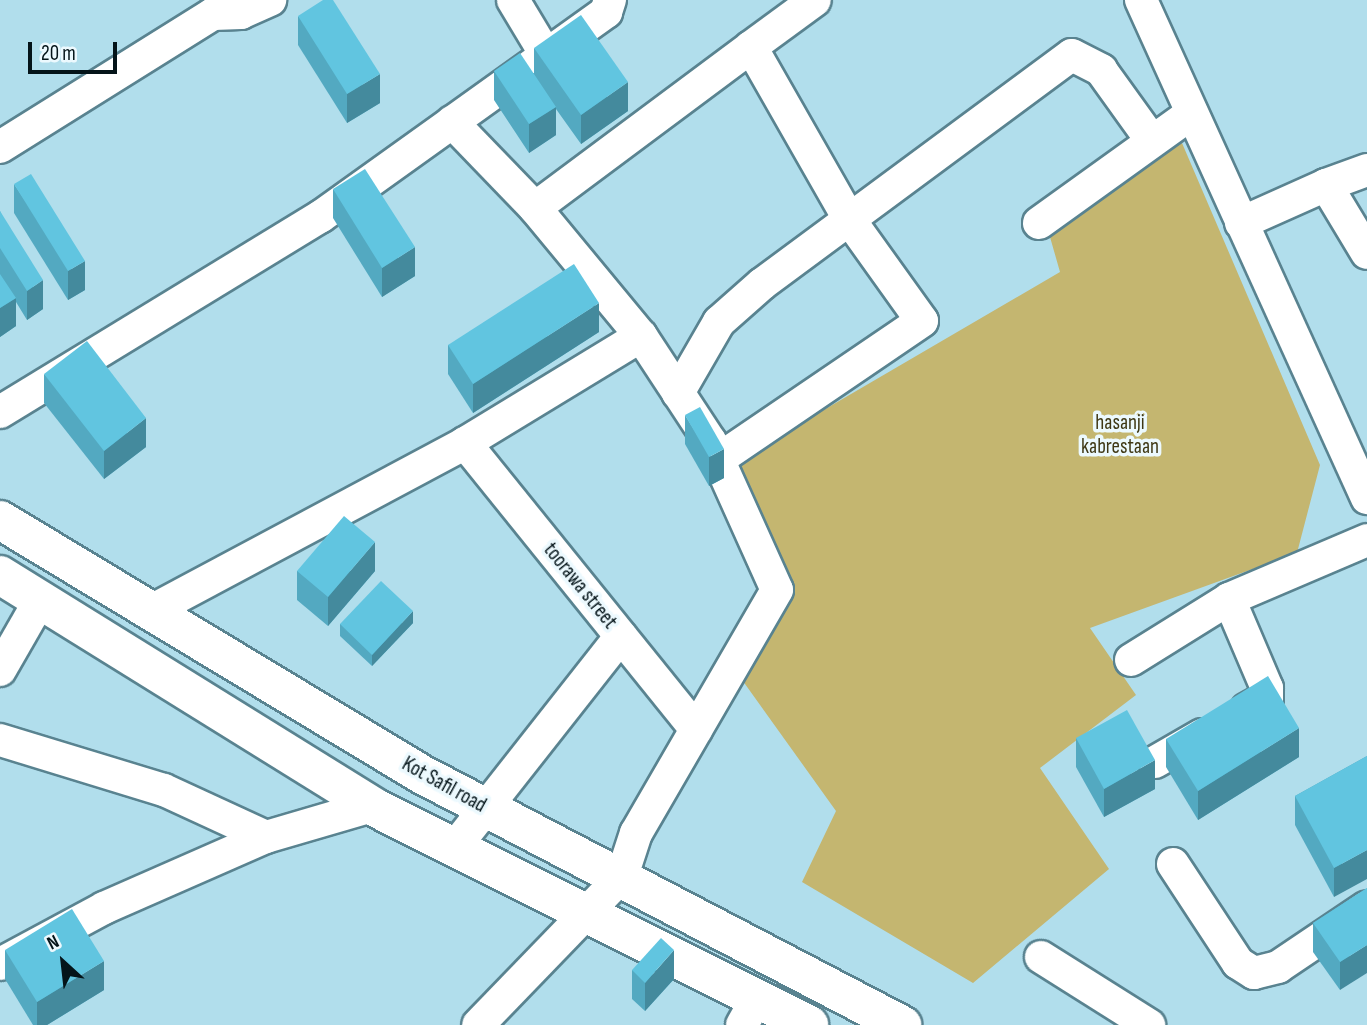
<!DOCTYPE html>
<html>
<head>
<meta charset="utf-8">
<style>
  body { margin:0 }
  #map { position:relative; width:1367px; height:1025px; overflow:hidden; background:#b1deec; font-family:"Sofia Sans Condensed",sans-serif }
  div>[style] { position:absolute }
  .green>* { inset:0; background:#c4b670 }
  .roads { filter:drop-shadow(2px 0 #598390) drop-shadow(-2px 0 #598390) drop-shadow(0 2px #598390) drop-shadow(0 -2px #598390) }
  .street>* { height:32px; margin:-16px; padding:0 16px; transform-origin:16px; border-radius:16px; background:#fff }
  .secondary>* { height:38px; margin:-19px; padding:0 19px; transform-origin:19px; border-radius:19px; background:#fff }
  .wall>* { inset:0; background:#53a9c1 }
  .shaded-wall>* { inset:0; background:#448a9d }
  .building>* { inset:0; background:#61c5e0 }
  span { translate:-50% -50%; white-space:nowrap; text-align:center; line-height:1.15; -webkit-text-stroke:7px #ecf9fe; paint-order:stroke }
  .park-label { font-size:21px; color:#3f3815 }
  .street-label { font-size:21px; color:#041419 }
  .north { position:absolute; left:28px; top:927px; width:70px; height:70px; -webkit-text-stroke:5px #ecf9fe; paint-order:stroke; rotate:333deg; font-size:19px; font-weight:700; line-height:28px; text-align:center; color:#041419 }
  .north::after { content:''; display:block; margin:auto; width:24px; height:32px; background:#041419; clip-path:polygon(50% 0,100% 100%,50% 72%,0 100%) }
  .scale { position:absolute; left:28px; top:42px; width:89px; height:32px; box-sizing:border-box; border:4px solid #041419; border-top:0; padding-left:9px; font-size:21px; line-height:24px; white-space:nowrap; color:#041419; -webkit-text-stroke:5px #ecf9fe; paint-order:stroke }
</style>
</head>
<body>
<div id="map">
  <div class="green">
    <i style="clip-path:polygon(1182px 143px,1320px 465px,1297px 553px,1090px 628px,1136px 695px,1040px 768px,1109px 869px,973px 983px,802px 882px,836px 811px,740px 677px,790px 590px,731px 464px,1060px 272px,1044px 216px)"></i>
  </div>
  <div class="roads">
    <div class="street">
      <i style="left:513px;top:0;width:64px;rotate:59deg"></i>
      <i style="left:1141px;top:0;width:547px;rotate:65.59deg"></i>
      <i style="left:751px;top:47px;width:79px;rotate:-36.3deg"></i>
      <i style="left:452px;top:122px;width:120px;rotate:46deg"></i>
      <i style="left:535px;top:208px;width:166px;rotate:50.4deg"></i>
      <i style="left:641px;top:336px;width:126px;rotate:56.7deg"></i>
      <i style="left:710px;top:441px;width:163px;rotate:65.8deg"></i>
      <i style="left:777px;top:590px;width:281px;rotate:120.1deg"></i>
      <i style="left:636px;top:833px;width:45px;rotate:108deg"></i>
      <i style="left:622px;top:876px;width:207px;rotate:134deg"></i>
      <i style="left:0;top:147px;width:251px;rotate:-32deg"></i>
      <i style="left:213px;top:14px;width:28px;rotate:-2deg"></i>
      <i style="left:241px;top:13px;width:32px;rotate:-24deg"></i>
      <i style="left:1367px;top:170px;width:44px;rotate:159.9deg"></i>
      <i style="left:1326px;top:185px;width:79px;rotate:58.9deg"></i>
      <i style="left:535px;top:208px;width:269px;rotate:-36.7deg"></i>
      <i style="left:751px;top:47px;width:198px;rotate:60.3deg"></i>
      <i style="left:849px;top:219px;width:125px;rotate:54.4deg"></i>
      <i style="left:922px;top:321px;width:245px;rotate:145.8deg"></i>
      <i style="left:1039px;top:223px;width:188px;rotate:-35.7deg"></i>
      <i style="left:1241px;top:223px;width:93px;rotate:-24.1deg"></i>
      <i style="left:678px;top:393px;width:82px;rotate:-60deg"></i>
      <i style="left:719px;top:322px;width:57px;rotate:-41.5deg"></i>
      <i style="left:762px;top:284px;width:385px;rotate:-36.5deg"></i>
      <i style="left:1072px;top:55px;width:33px;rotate:27deg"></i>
      <i style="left:1101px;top:70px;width:87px;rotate:54.3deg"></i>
      <i style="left:0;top:412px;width:375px;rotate:-31.4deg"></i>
      <i style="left:320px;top:217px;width:352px;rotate:-35.6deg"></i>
      <i style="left:606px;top:12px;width:13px;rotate:-72deg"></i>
      <i style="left:465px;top:443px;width:368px;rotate:51.1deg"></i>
      <i style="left:1229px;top:599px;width:97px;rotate:66.9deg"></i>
      <i style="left:1267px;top:688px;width:10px;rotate:90deg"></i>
      <i style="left:1267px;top:698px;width:23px;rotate:151deg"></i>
      <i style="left:149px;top:612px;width:358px;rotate:-28.1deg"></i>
      <i style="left:465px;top:443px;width:206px;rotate:-31.3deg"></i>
      <i style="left:1131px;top:660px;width:115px;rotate:-31.9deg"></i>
      <i style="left:1229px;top:599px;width:150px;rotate:-23.1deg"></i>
      <i style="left:0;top:670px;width:78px;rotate:-60.2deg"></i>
      <i style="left:0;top:740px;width:171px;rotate:17deg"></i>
      <i style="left:164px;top:790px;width:112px;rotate:24.7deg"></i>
      <i style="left:1155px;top:762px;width:54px;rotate:-29.9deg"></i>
      <i style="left:455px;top:847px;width:268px;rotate:-51.8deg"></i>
      <i style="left:1173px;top:864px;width:118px;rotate:56.7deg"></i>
      <i style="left:1238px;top:963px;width:19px;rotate:32deg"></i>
      <i style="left:1254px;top:973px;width:25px;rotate:-14deg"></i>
      <i style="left:1278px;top:967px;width:107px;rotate:-34deg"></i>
      <i style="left:1041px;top:957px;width:128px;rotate:32.2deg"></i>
      <i style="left:0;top:964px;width:118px;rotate:-28.3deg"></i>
      <i style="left:104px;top:908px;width:177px;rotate:-23.7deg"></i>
      <i style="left:266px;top:837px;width:110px;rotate:-16.3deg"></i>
      <i style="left:742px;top:1025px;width:31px;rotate:-61deg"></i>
    </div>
    <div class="secondary">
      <i style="left:0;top:520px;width:492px;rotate:31.1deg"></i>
      <i style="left:421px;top:774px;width:543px;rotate:27.56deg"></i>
      <i style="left:0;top:575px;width:438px;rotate:31.8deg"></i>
      <i style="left:372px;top:806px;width:489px;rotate:26.6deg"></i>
    </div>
  </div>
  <div class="wall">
    <i style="clip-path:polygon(298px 16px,380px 103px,347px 123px,298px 45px)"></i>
    <i style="clip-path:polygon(534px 48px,628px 111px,581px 144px,556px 109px,556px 135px,529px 153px,494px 100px,494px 71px,534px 73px)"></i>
    <i style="clip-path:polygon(14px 184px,85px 290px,68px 300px,14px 213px)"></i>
    <i style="clip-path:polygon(333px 189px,415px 276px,382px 297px,333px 218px)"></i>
    <i style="clip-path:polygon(0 211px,43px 309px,27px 320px,16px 302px,16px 326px,0 337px)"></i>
    <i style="clip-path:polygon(599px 332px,473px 413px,448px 374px,448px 345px)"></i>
    <i style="clip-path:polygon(44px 374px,146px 447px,104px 479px,44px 403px)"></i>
    <i style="clip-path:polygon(685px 415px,724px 478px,709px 486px,685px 444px)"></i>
    <i style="clip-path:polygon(297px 571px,375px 571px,328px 626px,297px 600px)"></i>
    <i style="clip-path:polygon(413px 623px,372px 666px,340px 636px,340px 624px)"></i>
    <i style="clip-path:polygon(1076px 738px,1155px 789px,1104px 817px,1076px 767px)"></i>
    <i style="clip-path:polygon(1166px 739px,1299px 757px,1198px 820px,1166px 767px)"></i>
    <i style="clip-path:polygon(1367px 756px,1334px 897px,1295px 825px,1295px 796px)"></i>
    <i style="clip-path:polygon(1367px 888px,1340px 990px,1313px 952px,1313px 923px)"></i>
    <i style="clip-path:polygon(5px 950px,104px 990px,47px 1025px,33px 1025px,5px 979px)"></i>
    <i style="clip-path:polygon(632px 970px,674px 979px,645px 1011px,632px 999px)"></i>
  </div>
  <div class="shaded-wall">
    <i style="clip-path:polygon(380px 74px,380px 103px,347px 123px,347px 94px)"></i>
    <i style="clip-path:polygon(628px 82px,628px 111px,581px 144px,581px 115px)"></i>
    <i style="clip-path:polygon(556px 107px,556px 135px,529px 153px,529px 124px)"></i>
    <i style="clip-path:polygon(415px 247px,415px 276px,382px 297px,382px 268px)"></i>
    <i style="clip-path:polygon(85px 261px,85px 290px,68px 300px,68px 271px)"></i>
    <i style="clip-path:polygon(43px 280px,43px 309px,27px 320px,27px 291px)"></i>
    <i style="clip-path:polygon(16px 298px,16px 326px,0 337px,0 308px)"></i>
    <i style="clip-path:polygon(599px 303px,599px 332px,473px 413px,473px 384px)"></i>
    <i style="clip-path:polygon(146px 418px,146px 447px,104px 479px,104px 451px)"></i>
    <i style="clip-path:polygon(724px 449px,724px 478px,709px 486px,709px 457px)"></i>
    <i style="clip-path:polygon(375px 542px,375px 571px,328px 626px,328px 597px)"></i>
    <i style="clip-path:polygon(413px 611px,413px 623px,372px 666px,372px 655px)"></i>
    <i style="clip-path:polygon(1299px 728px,1299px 757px,1198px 820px,1198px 791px)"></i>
    <i style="clip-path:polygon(1155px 760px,1155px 789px,1104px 817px,1104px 789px)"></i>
    <i style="clip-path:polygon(1367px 850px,1367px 879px,1334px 897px,1334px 868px)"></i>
    <i style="clip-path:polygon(1367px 945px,1367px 973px,1340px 990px,1340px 962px)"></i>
    <i style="clip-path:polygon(674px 950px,674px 979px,645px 1011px,645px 983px)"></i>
    <i style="clip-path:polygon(104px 961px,104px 990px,47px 1025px,37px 1025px,37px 1002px)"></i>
  </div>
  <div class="building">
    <i style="clip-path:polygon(323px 0,333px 0,380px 74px,347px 94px,298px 16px)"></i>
    <i style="clip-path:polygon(581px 15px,628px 82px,581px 115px,534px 48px)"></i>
    <i style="clip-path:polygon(520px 53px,556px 107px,529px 124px,494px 71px)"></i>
    <i style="clip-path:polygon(365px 169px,415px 247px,382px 268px,333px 189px)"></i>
    <i style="clip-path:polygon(31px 174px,85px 261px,68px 271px,14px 184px)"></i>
    <i style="clip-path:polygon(0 211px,43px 280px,27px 291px,0 248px)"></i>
    <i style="clip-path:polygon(574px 264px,599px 303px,473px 384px,448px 345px)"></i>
    <i style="clip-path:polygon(0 274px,16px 298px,0 308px)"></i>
    <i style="clip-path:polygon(87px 341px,146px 418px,104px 451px,44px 374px)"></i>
    <i style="clip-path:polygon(700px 407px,724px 449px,709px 457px,685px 415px)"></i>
    <i style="clip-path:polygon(344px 516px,375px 542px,328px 597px,297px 571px)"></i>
    <i style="clip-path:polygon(381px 581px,413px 611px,372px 655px,340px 624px)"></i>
    <i style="clip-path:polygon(1268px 676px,1299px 728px,1198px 791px,1166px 739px)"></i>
    <i style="clip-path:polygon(1127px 710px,1155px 760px,1104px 789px,1076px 738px)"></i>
    <i style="clip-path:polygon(1367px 756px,1367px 850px,1334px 868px,1295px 796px)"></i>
    <i style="clip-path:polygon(1367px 888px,1367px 945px,1340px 962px,1313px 923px)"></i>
    <i style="clip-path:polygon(72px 909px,104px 961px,37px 1002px,5px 950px)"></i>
    <i style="clip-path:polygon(661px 938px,674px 950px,645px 983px,632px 970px)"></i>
  </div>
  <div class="park-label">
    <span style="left:1120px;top:435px">hasanji<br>kabrestaan</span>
  </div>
  <div class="street-label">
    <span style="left:580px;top:586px;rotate:51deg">toorawa street</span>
    <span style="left:444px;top:785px;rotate:29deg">Kot Safil road</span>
  </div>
  <div class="north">N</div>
  <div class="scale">20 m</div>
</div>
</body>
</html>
